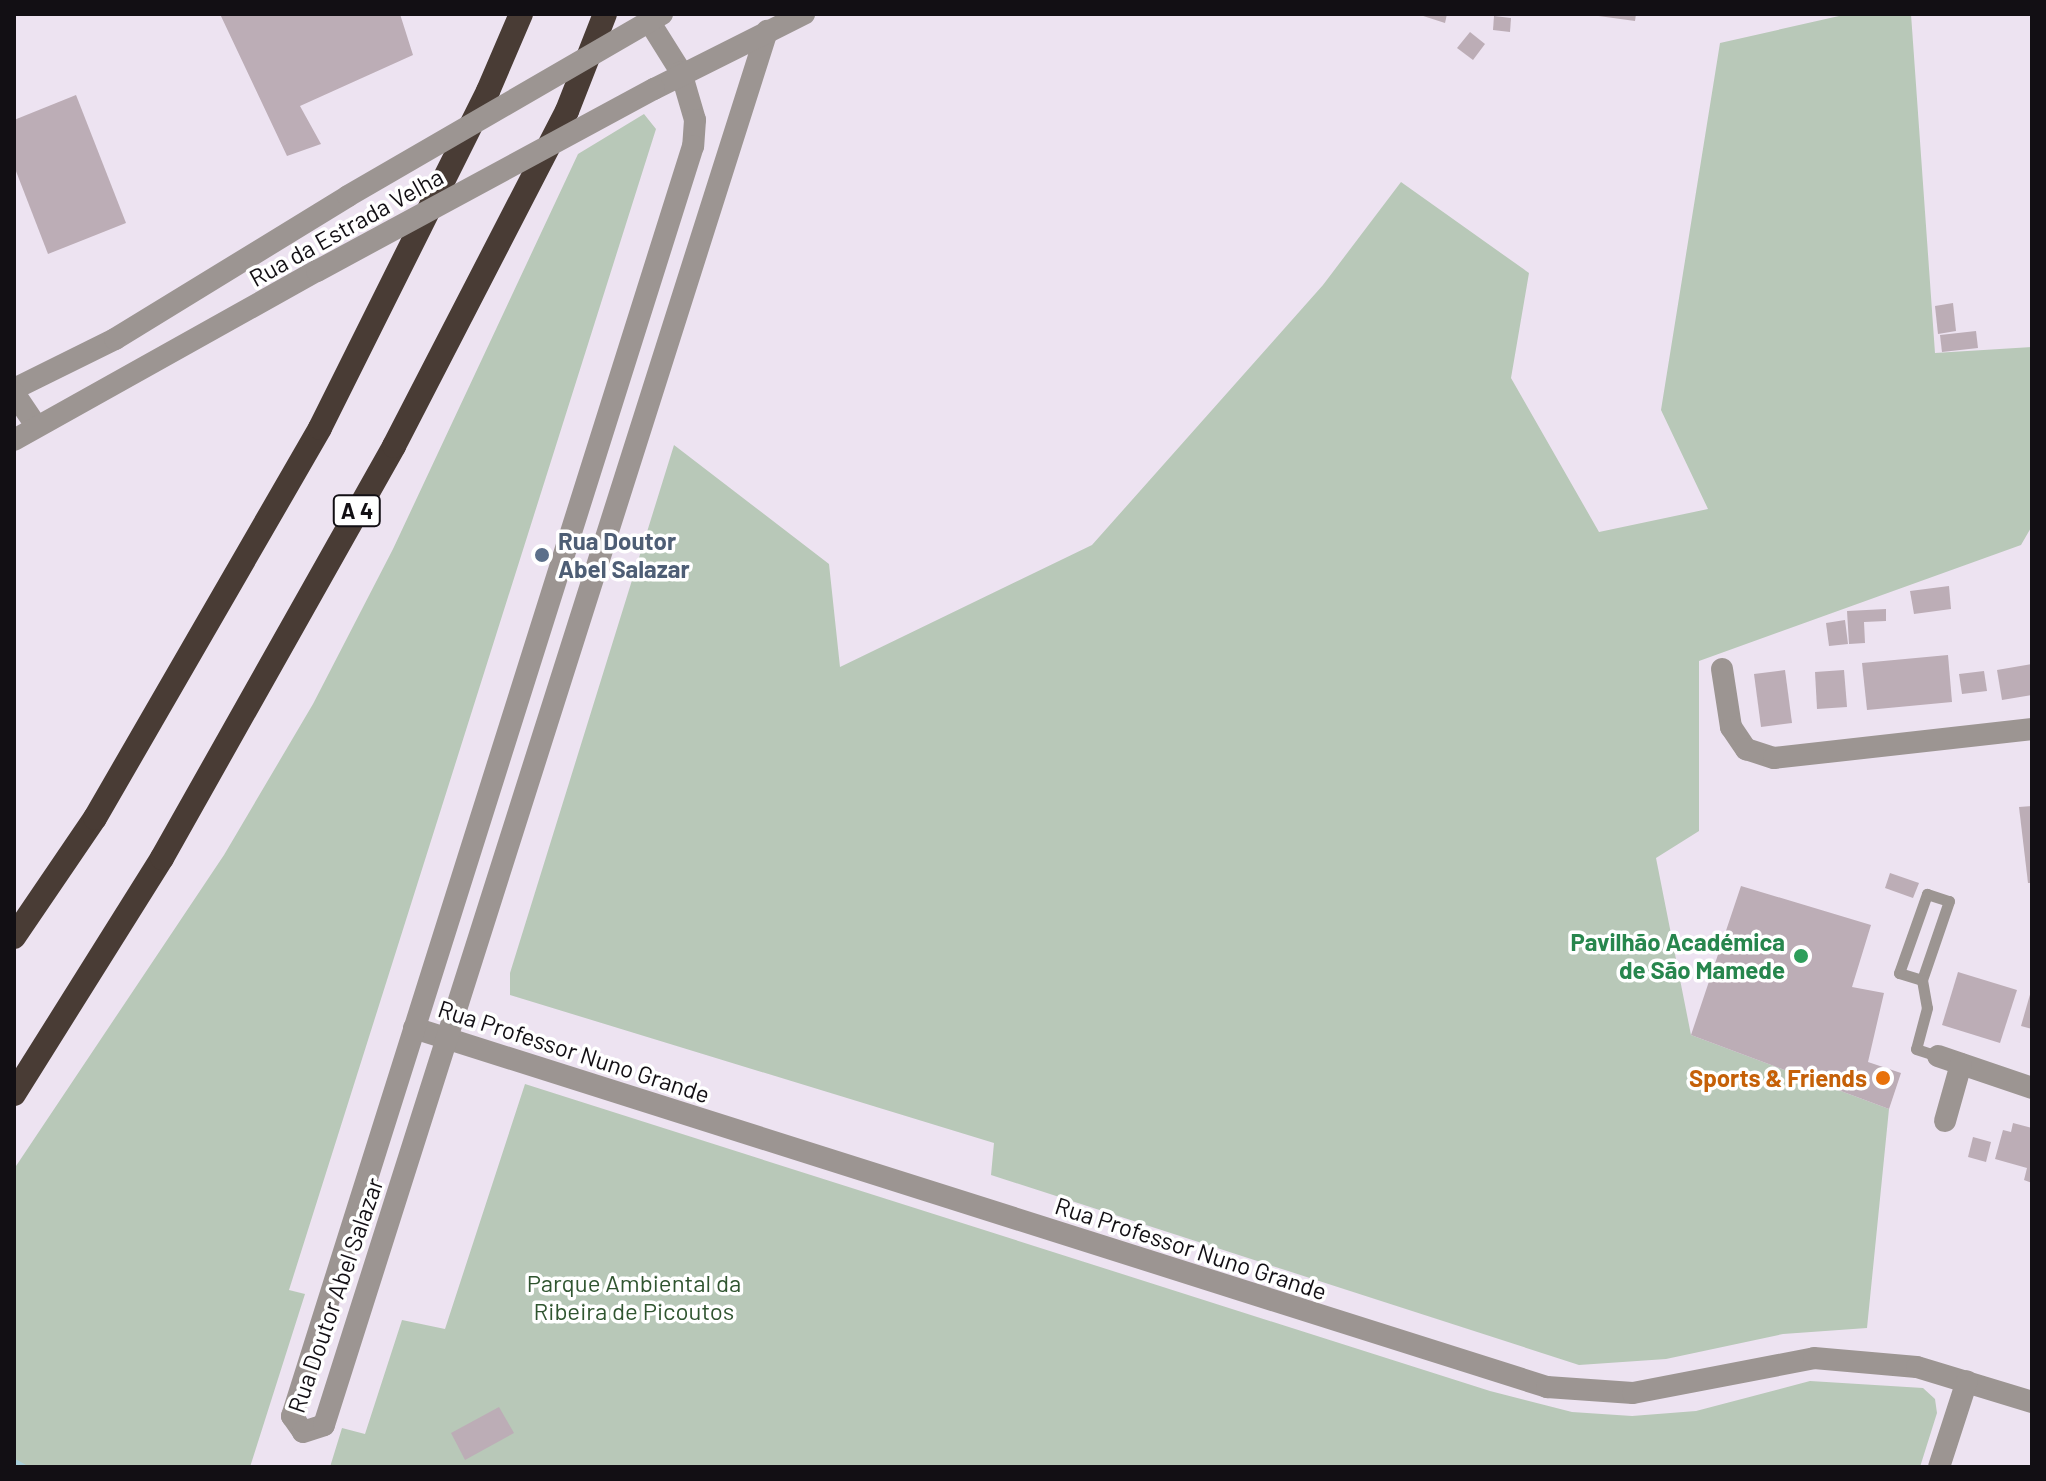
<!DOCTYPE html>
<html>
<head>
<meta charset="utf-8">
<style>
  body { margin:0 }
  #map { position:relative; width:2046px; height:1481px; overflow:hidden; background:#ede3f1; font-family:Barlow,sans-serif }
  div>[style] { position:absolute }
  .green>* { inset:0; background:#b8c8b8 }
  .stream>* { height:7px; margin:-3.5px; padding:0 3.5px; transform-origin:3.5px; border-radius:3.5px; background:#a9d0da }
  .building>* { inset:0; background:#bcadb6 }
  .service>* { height:11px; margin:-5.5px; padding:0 5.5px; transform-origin:5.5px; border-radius:5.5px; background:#9c9592 }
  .minor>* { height:22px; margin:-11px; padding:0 11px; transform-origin:11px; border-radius:11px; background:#9c9592 }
  .tertiary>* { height:22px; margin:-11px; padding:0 11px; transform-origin:11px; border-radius:11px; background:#9c9592 }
  .motorway>* { height:24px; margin:-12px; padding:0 12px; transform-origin:12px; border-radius:12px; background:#493c35 }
  .tertiary-bridge>* { height:22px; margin:-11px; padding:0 11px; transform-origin:11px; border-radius:11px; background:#9c9592 }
  .dots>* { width:22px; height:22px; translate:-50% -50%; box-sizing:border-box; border:4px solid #fff; border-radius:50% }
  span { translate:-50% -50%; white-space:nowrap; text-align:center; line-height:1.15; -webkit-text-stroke:7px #fff; paint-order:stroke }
  .shield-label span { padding:2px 6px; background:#fff; border:2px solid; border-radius:6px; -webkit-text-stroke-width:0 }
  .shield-label { font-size:22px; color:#120f14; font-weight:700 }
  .street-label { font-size:24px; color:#120f14 }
  .service-label { font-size:24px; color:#4e5e75; font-weight:700 }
  .left { translate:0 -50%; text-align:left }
  .leisure-label { font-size:24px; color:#27864d; font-weight:700 }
  .right { translate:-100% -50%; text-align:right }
  .food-label { font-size:24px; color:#c56008; font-weight:700 }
  .park-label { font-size:24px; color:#305530 }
  .frame { position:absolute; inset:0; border:16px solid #120f14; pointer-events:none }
</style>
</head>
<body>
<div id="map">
  <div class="green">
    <i style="clip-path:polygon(1848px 14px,1911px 14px,1935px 353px,2032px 347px,2032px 526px,2021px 545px,1699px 661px,1699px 831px,1656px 858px,1691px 1035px,1889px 1109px,1867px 1328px,1783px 1334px,1666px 1359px,1579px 1365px,991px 1175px,994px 1143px,510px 995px,510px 973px,674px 445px,829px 564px,840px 667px,1092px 545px,1323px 285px,1401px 182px,1529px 273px,1511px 378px,1599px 532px,1708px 509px,1661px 410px,1720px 43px)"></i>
    <i style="clip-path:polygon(644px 114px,656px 129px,289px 1290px,305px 1294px,250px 1467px,14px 1467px,14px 1169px,224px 855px,313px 704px,393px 549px,578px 154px)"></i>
    <i style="clip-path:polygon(525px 1084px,1490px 1391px,1572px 1412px,1632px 1416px,1696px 1411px,1810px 1381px,1923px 1388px,1935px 1399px,1937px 1413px,1920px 1467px,330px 1467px,342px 1428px,365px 1434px,402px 1320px,445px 1329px)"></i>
  </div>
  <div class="stream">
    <i style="left:14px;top:1462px;width:10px;rotate:29deg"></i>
  </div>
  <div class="building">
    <i style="clip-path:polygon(220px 14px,400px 14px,413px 55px,300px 106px,321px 144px,287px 156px)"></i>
    <i style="clip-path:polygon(1417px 14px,1447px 14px,1445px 23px)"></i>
    <i style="clip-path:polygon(1584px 14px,1636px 14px,1635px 21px)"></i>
    <i style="clip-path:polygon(1494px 16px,1511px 18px,1510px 32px,1493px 30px)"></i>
    <i style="clip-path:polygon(1470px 32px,1485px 44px,1473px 60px,1457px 48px)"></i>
    <i style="clip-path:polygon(76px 95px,126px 223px,48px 254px,14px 166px,14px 120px)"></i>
    <i style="clip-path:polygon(1953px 303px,1956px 331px,1938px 334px,1935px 306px)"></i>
    <i style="clip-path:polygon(1976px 331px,1978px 348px,1942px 352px,1940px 335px)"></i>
    <i style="clip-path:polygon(1949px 586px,1951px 609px,1914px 614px,1910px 591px)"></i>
    <i style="clip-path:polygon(1886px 609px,1886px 621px,1864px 622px,1865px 643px,1849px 644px,1847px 611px)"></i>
    <i style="clip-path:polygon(1845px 620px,1848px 644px,1829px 646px,1826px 623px)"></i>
    <i style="clip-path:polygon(1948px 655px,1952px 702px,1867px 710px,1862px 663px)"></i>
    <i style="clip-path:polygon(2032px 664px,2032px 695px,2002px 700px,1997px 670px)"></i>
    <i style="clip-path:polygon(1785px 670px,1792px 723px,1761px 727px,1754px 674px)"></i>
    <i style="clip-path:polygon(1844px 670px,1847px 707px,1817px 709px,1815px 672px)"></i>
    <i style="clip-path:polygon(1984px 671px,1987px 691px,1962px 694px,1959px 674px)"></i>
    <i style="clip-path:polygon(2032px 806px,2032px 883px,2028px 883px,2019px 807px)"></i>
    <i style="clip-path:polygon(1890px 873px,1919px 883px,1913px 898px,1885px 888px)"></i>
    <i style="clip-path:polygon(1741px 886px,1871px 925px,1852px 987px,1884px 993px,1868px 1062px,1901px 1073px,1889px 1109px,1691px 1035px)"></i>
    <i style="clip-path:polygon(1958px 972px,2017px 990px,2000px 1043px,1942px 1025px)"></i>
    <i style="clip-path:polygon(2031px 991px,2032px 991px,2032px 1029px,2021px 1026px)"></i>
    <i style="clip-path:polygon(2013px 1123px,2032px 1128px,2032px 1183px,2024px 1180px,2027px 1168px,1995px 1159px,2003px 1130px,2011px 1132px)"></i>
    <i style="clip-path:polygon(1973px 1137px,1991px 1142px,1986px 1162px,1968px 1157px)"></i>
    <i style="clip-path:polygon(499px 1407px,514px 1433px,465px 1460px,451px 1433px)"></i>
  </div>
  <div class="service">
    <i style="left:1922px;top:980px;width:24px;rotate:-163deg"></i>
    <i style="left:1899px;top:973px;width:84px;rotate:-70.5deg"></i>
    <i style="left:1927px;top:894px;width:23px;rotate:18deg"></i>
    <i style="left:1949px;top:901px;width:83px;rotate:108.9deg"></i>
    <i style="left:1922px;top:980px;width:28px;rotate:80deg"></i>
    <i style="left:1927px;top:1008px;width:42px;rotate:105deg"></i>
    <i style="left:1916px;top:1049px;width:23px;rotate:18deg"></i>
  </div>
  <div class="minor">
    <i style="left:1722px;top:669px;width:59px;rotate:81.2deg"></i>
    <i style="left:1731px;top:727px;width:27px;rotate:56deg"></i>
    <i style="left:1746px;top:749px;width:29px;rotate:18deg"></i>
    <i style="left:1774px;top:758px;width:260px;rotate:-6.4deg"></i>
    <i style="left:414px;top:1028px;width:1189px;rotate:17.58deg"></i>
    <i style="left:1547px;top:1387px;width:86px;rotate:4deg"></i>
    <i style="left:1633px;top:1393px;width:184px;rotate:-10.9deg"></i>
    <i style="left:1814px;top:1358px;width:103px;rotate:5deg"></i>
    <i style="left:1917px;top:1367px;width:120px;rotate:16.9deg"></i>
    <i style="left:1938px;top:1056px;width:99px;rotate:18.8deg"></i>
    <i style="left:1945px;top:1121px;width:59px;rotate:-74.3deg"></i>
    <i style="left:1939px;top:1467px;width:90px;rotate:-72deg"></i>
  </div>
  <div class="tertiary">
    <i style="left:649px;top:21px;width:60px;rotate:57.9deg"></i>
    <i style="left:681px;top:72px;width:50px;rotate:73.7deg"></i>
    <i style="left:695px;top:120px;width:26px;rotate:94deg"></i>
    <i style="left:693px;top:146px;width:1332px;rotate:107.52deg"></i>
    <i style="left:292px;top:1416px;width:19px;rotate:55deg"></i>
    <i style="left:303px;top:1432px;width:22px;rotate:-18deg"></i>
    <i style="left:324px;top:1425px;width:1463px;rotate:-72.37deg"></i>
    <i style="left:654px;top:89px;width:168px;rotate:-26.6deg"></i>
    <i style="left:14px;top:389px;width:113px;rotate:-26.3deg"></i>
    <i style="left:115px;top:339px;width:273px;rotate:-31.5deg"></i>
    <i style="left:14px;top:393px;width:40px;rotate:56deg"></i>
    <i style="left:14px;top:440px;width:347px;rotate:-29.2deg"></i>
  </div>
  <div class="motorway">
    <i style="left:14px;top:937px;width:144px;rotate:-55.8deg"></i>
    <i style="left:95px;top:818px;width:450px;rotate:-60deg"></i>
    <i style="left:320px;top:428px;width:377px;rotate:-63.5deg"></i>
    <i style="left:488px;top:91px;width:84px;rotate:-66.8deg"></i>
    <i style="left:14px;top:1094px;width:279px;rotate:-57.9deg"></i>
    <i style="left:162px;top:858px;width:473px;rotate:-60.6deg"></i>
    <i style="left:394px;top:446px;width:377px;rotate:-62.7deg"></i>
    <i style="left:567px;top:111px;width:104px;rotate:-68.6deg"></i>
  </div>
  <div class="tertiary-bridge">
    <i style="left:348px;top:196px;width:363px;rotate:-30.1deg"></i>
    <i style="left:317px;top:271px;width:383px;rotate:-28.4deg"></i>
  </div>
  <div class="dots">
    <i style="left:542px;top:555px;background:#5c6f8a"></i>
    <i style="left:1801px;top:956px;background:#2e9e5b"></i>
    <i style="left:1883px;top:1078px;background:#e8710a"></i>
  </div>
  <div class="shield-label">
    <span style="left:357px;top:511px">A 4</span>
  </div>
  <div class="street-label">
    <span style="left:346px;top:227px;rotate:-29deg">Rua da Estrada Velha</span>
    <span style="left:574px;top:1051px;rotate:18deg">Rua Professor Nuno Grande</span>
    <span style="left:1191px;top:1248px;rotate:18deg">Rua Professor Nuno Grande</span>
    <span style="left:335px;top:1295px;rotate:-71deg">Rua Doutor Abel Salazar</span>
  </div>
  <div class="service-label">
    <span class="left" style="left:558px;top:555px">Rua Doutor<br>Abel Salazar</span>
  </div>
  <div class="leisure-label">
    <span class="right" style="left:1785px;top:956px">Pavilhão Académica<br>de São Mamede</span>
  </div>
  <div class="food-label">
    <span class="right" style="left:1867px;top:1078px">Sports &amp; Friends</span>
  </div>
  <div class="park-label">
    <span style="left:634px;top:1297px">Parque Ambiental da<br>Ribeira de Picoutos</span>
  </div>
  <div class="frame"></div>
</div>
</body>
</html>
